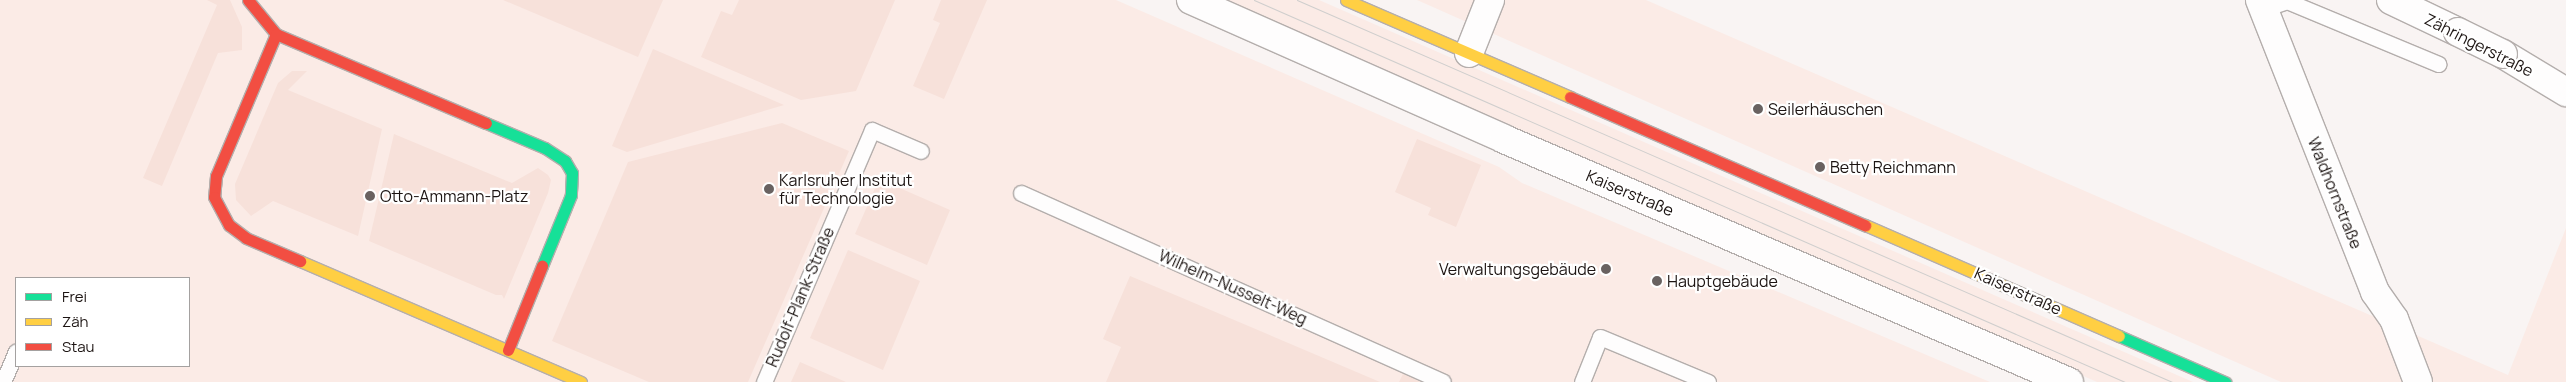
<!DOCTYPE html>
<html>
<head>
<meta charset="utf-8">
<style>
  body { margin:0 }
  #map { position:relative; width:2566px; height:382px; overflow:hidden; background:#f9f4f3; font-family:Manrope,sans-serif }
  div>[style] { position:absolute }
  .built>* { inset:0; background:#fbebe6 }
  .green>* { inset:0; background:#f7e1da }
  .roads { filter:drop-shadow(1px 0 #b4aeac) drop-shadow(-1px 0 #b4aeac) drop-shadow(0 1px #b4aeac) drop-shadow(0 -1px #b4aeac) }
  .lane>* { height:15px; margin:-7.5px; padding:0 7.5px; transform-origin:7.5px; border-radius:7.5px; background:#fefdfd }
  .street>* { height:28px; margin:-14px; padding:0 14px; transform-origin:14px; border-radius:14px; background:#fefdfd }
  .fast>* { height:11px; margin:-5.5px; padding:0 5.5px; transform-origin:5.5px; border-radius:5.5px; background:#16e098 }
  .slow>* { height:11px; margin:-5.5px; padding:0 5.5px; transform-origin:5.5px; border-radius:5.5px; background:#ffcf43 }
  .jam>* { height:11px; margin:-5.5px; padding:0 5.5px; transform-origin:5.5px; border-radius:5.5px; background:#f24e42 }
  .tram>* { height:1px; margin:-0.5px; padding:0 0.5px; transform-origin:0.5px; border-radius:0.5px; background:#cfcecd }
  .bridges { filter:drop-shadow(1px 0 #b4aeac) drop-shadow(-1px 0 #b4aeac) drop-shadow(0 1px #b4aeac) drop-shadow(0 -1px #b4aeac) }
  .street-bridge>* { height:28px; margin:-14px; padding:0 14px; transform-origin:14px; border-radius:14px; background:#fefdfd }
  .dots>* { width:14px; height:14px; translate:-50% -50%; box-sizing:border-box; border:2px solid #fff; border-radius:50% }
  span { translate:-50% -50%; white-space:nowrap; text-align:center; line-height:1.15; -webkit-text-stroke:4.5px #fff; paint-order:stroke }
  .street-label { font-size:16px; color:#1c1412 }
  .poi-label { font-size:16px; color:#1c1412 }
  .left { translate:0 -50%; text-align:left }
  .right { translate:-100% -50%; text-align:right }
  .legend { position:absolute; left:15px; top:277px; width:175px; height:90px; box-sizing:border-box; background:#fff; border:1px solid #a4a1a0; margin:0; padding:6px 9px; list-style:none; font-size:15px; color:#1c1412 }
  .legend li { display:flex; align-items:center; gap:10px; height:25px }
  .legend b { width:25px; border:1px solid #a4a1a0 }
</style>
</head>
<body>
<div id="map">
  <div class="built">
    <i style="clip-path:polygon(evenodd,0 0,1116px 0,1499px 167px,1522px 183px,1990px 382px,0 382px,0 0,16px 278px,189px 278px,189px 366px,16px 366px,16px 278px)"></i>
    <i style="clip-path:polygon(1224px 0,1319px 0,2193px 382px,2097px 382px)"></i>
    <i style="clip-path:polygon(1417px 0,1646px 0,2508px 375px,2566px 228px,2566px 382px,2281px 382px)"></i>
  </div>
  <div class="green">
    <i style="clip-path:polygon(207px 0,230px 0,242px 27px,242px 50px,218px 53px,162px 186px,143px 178px,217px 5px)"></i>
    <i style="clip-path:polygon(503px 0,663px 0,638px 57px)"></i>
    <i style="clip-path:polygon(739px 0,895px 0,856px 91px,801px 100px,701px 57px,721px 11px,732px 15px)"></i>
    <i style="clip-path:polygon(941px 0,987px 0,944px 99px,913px 86px,940px 23px,933px 20px)"></i>
    <i style="clip-path:polygon(653px 49px,784px 105px,627px 152px,612px 146px)"></i>
    <i style="clip-path:polygon(292px 71px,307px 71px,288px 90px,382px 129px,358px 236px,273px 201px,251px 216px,236px 200px,235px 184px,278px 83px)"></i>
    <i style="clip-path:polygon(782px 123px,849px 151px,748px 382px,649px 382px,552px 341px,628px 162px)"></i>
    <i style="clip-path:polygon(394px 134px,512px 183px,538px 168px,548px 175px,551px 180px,548px 193px,504px 299px,502px 295px,496px 295px,369px 241px)"></i>
    <i style="clip-path:polygon(1417px 139px,1481px 165px,1456px 227px,1428px 215px,1431px 208px,1395px 192px)"></i>
    <i style="clip-path:polygon(879px 179px,950px 210px,927px 265px,855px 234px)"></i>
    <i style="clip-path:polygon(848px 250px,920px 281px,883px 370px,810px 338px)"></i>
    <i style="clip-path:polygon(1130px 276px,1180px 297px,1380px 382px,1106px 382px,1121px 347px,1103px 339px)"></i>
    <i style="clip-path:polygon(800px 362px,846px 382px,791px 382px)"></i>
    <i style="clip-path:polygon(1403px 374px,1415px 379px,1420px 382px,1399px 382px)"></i>
  </div>
  <div class="roads">
    <div class="lane">
      <i style="left:2264px;top:9px;width:24px;rotate:-19deg"></i>
      <i style="left:2287px;top:1px;width:164px;rotate:22.6deg"></i>
      <i style="left:1021px;top:193px;width:462px;rotate:24.1deg"></i>
      <i style="left:3px;top:382px;width:33px;rotate:-67deg"></i>
      <i style="left:764px;top:382px;width:274px;rotate:-66.8deg"></i>
      <i style="left:872px;top:130px;width:53px;rotate:23.2deg"></i>
      <i style="left:1582px;top:382px;width:48px;rotate:-68.2deg"></i>
      <i style="left:1600px;top:337px;width:117px;rotate:22.6deg"></i>
    </div>
    <div class="street">
      <i style="left:1191px;top:0;width:342px;rotate:23.9deg"></i>
      <i style="left:1504px;top:139px;width:615px;rotate:23.27deg"></i>
      <i style="left:2260px;top:0;width:314px;rotate:68.5deg"></i>
      <i style="left:2375px;top:292px;width:33px;rotate:55deg"></i>
      <i style="left:2394px;top:319px;width:67px;rotate:69.1deg"></i>
      <i style="left:2391px;top:0;width:74px;rotate:25.5deg"></i>
      <i style="left:1469px;top:53px;width:57px;rotate:-68.4deg"></i>
      <i style="left:2503px;top:54px;width:74px;rotate:31.1deg"></i>
    </div>
    <div class="fast">
      <i style="left:486px;top:123px;width:64px;rotate:23deg"></i>
      <i style="left:545px;top:148px;width:24px;rotate:33deg"></i>
      <i style="left:565px;top:161px;width:14px;rotate:60deg"></i>
      <i style="left:572px;top:173px;width:22px;rotate:93deg"></i>
      <i style="left:571px;top:195px;width:77px;rotate:112.2deg"></i>
      <i style="left:2119px;top:336px;width:116px;rotate:23.5deg"></i>
    </div>
    <div class="slow">
      <i style="left:1346px;top:0;width:244px;rotate:23.4deg"></i>
      <i style="left:1865px;top:225px;width:277px;rotate:23.6deg"></i>
      <i style="left:300px;top:261px;width:306px;rotate:23.3deg"></i>
    </div>
    <div class="jam">
      <i style="left:248px;top:0;width:44px;rotate:50.5deg"></i>
      <i style="left:276px;top:34px;width:228px;rotate:23deg"></i>
      <i style="left:276px;top:34px;width:154px;rotate:112.9deg"></i>
      <i style="left:216px;top:176px;width:21px;rotate:95deg"></i>
      <i style="left:214px;top:197px;width:32px;rotate:62deg"></i>
      <i style="left:229px;top:225px;width:21px;rotate:37deg"></i>
      <i style="left:246px;top:238px;width:59px;rotate:23.1deg"></i>
      <i style="left:1570px;top:97px;width:322px;rotate:23.5deg"></i>
      <i style="left:508px;top:350px;width:91px;rotate:-68deg"></i>
    </div>
  </div>
  <div class="tram">
    <i style="left:1254px;top:0;width:951px;rotate:23.68deg"></i>
    <i style="left:1297px;top:0;width:955px;rotate:23.58deg"></i>
  </div>
  <div class="bridges">
    <div class="street-bridge">
      <i style="left:2458px;top:32px;width:50px;rotate:26.1deg"></i>
    </div>
  </div>
  <div class="dots">
    <i style="left:1758px;top:109px;background:#696261"></i>
    <i style="left:1820px;top:167px;background:#696261"></i>
    <i style="left:769px;top:189px;background:#696261"></i>
    <i style="left:370px;top:196px;background:#696261"></i>
    <i style="left:1606px;top:269px;background:#696261"></i>
    <i style="left:1657px;top:281px;background:#696261"></i>
  </div>
  <div class="street-label">
    <span style="left:2479px;top:45px;rotate:27deg">Zähringerstraße</span>
    <span style="left:1630px;top:193px;rotate:23deg">Kaiserstraße</span>
    <span style="left:2335px;top:193px;rotate:68deg">Waldhornstraße</span>
    <span style="left:1233px;top:287px;rotate:24deg">Wilhelm-Nusselt-Weg</span>
    <span style="left:2018px;top:291px;rotate:24deg">Kaiserstraße</span>
    <span style="left:800px;top:297px;rotate:-67deg">Rudolf-Plank-Straße</span>
  </div>
  <div class="poi-label">
    <span class="left" style="left:1768px;top:109px">Seilerhäuschen</span>
    <span class="left" style="left:1830px;top:167px">Betty Reichmann</span>
    <span class="left" style="left:779px;top:189px">Karlsruher Institut<br>für Technologie</span>
    <span class="left" style="left:380px;top:196px">Otto-Ammann-Platz</span>
    <span class="right" style="left:1596px;top:269px">Verwaltungsgebäude</span>
    <span class="left" style="left:1667px;top:281px">Hauptgebäude</span>
  </div>
  <ul class="legend">
  <li><b style="height:6px;background:#16e098"></b>Frei</li>
  <li><b style="height:6px;background:#ffcf43"></b>Zäh</li>
  <li><b style="height:6px;background:#f24e42"></b>Stau</li>
  </ul>
</div>
</body>
</html>
